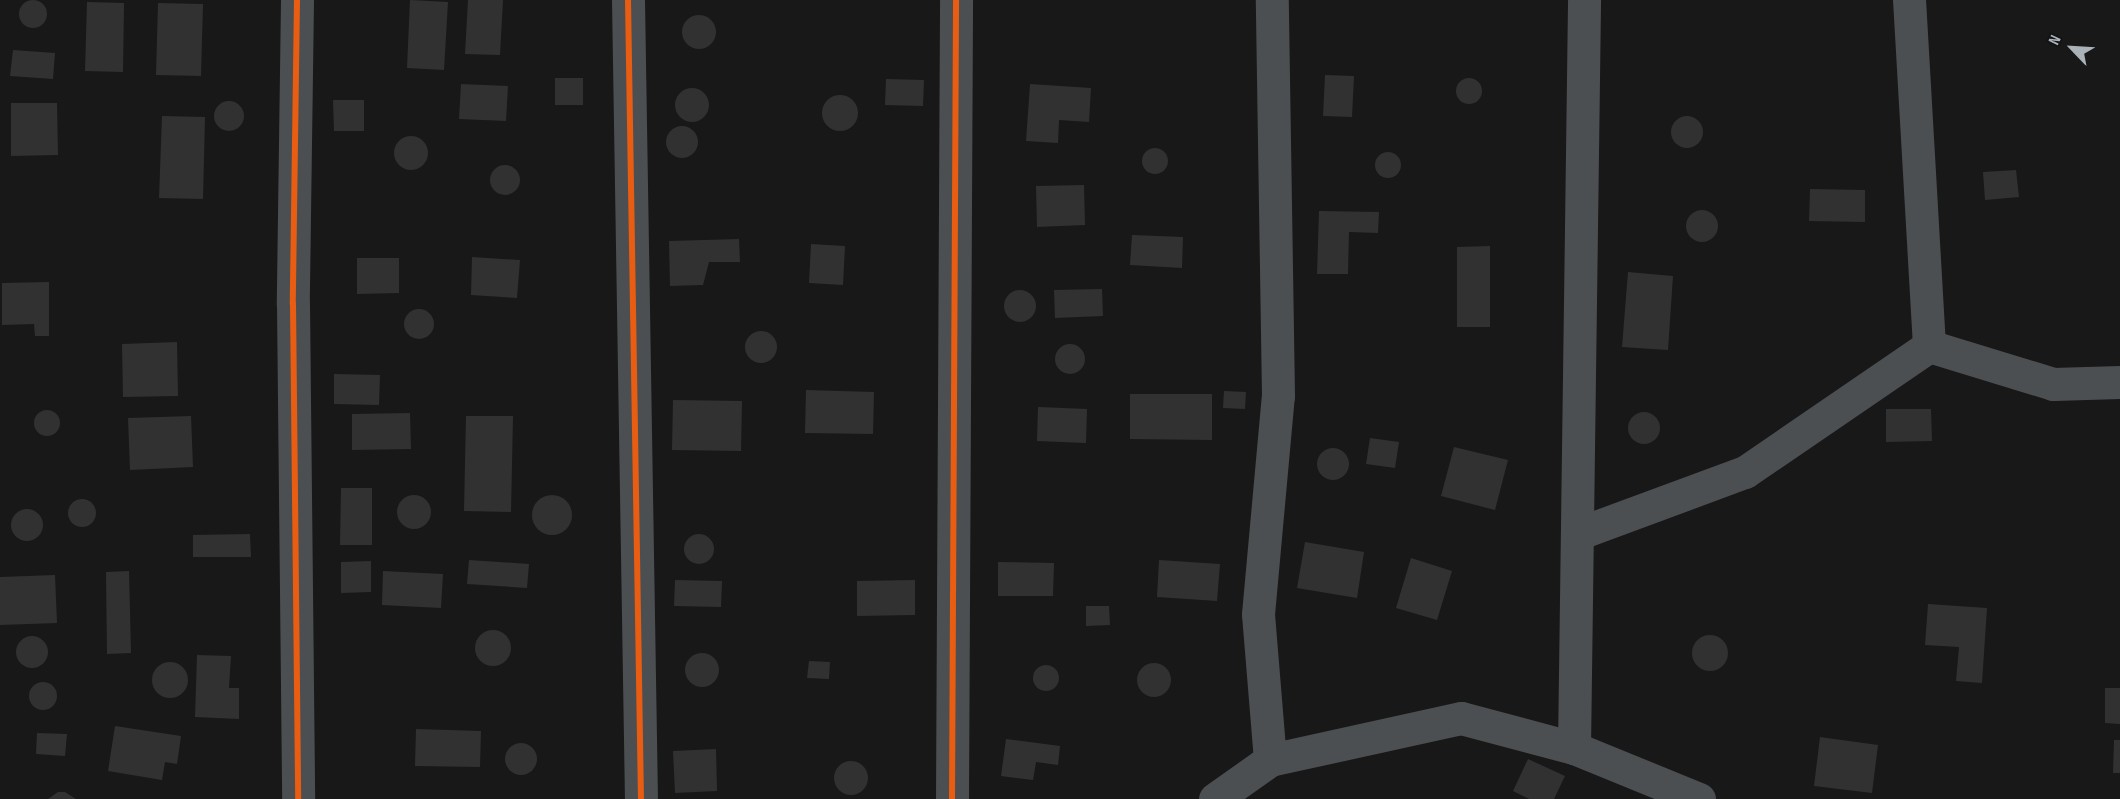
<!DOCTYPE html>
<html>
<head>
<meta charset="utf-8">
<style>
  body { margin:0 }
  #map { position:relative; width:2120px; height:799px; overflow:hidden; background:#181818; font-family:"Sofia Sans Condensed",sans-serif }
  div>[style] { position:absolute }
  .building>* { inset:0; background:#313132 }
  .round { border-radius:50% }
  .street>* { height:33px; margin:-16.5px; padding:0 16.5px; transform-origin:16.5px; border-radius:16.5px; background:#4c4f51 }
  .cycleway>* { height:6px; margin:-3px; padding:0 3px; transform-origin:3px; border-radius:3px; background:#e95d12 }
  span { translate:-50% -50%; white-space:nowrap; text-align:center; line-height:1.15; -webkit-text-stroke:4.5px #121314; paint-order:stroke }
  .north { position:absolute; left:2042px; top:18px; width:60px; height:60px; -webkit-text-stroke:4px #121314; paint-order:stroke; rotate:295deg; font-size:16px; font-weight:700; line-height:24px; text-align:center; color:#a9b1b9 }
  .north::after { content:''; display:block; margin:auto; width:21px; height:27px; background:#a9b1b9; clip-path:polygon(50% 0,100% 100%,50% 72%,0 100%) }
</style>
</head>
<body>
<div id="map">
  <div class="building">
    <i style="clip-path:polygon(410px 0,448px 2px,444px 70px,407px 68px)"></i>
    <i style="clip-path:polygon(468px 0,503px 0,500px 55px,465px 54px)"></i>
    <i class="round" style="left:19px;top:0;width:28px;height:28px"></i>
    <i style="clip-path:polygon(87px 2px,124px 3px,123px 72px,85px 71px)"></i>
    <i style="clip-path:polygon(158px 3px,203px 4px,201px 76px,156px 75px)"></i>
    <i class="round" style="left:682px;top:15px;width:34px;height:34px"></i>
    <i style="clip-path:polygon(13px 50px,55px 53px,53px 79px,10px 76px)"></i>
    <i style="clip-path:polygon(1325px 75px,1354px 76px,1352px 117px,1323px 116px)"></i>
    <i class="round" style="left:1456px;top:78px;width:26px;height:26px"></i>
    <i style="clip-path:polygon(555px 78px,583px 78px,583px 105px,555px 105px)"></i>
    <i style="clip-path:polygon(886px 79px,924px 80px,923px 106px,885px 105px)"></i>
    <i style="clip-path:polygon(461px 84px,508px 86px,506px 121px,459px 119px)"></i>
    <i style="clip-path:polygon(1030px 84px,1091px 88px,1089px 122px,1059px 120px,1058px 143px,1026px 141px)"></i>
    <i class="round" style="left:675px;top:88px;width:34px;height:34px"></i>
    <i class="round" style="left:822px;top:95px;width:36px;height:36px"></i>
    <i style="clip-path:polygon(333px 100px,364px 100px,364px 131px,334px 131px)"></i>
    <i class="round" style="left:214px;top:101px;width:30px;height:30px"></i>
    <i style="clip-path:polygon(11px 103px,57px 103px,58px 155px,11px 156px)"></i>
    <i class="round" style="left:1671px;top:116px;width:32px;height:32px"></i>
    <i style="clip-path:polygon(162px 116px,205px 117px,203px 199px,159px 198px)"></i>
    <i class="round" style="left:666px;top:126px;width:32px;height:32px"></i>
    <i class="round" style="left:394px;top:136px;width:34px;height:34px"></i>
    <i class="round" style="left:1142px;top:148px;width:26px;height:26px"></i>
    <i class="round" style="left:1375px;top:152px;width:26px;height:26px"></i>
    <i class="round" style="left:490px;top:165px;width:30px;height:30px"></i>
    <i style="clip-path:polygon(2016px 170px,2019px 197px,1985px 200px,1983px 172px)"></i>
    <i style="clip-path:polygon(1084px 185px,1085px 225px,1037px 227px,1036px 186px)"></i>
    <i style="clip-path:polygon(1810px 189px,1865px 190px,1865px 222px,1809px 221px)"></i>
    <i class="round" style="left:1686px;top:210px;width:32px;height:32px"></i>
    <i style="clip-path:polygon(1319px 211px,1379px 212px,1378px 233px,1349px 232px,1348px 274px,1317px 274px)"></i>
    <i style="clip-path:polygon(1132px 235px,1183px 237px,1182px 268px,1130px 265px)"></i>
    <i style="clip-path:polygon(739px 239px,740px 262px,709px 262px,703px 285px,670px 286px,669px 241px)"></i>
    <i style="clip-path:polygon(811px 244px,845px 246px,843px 285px,809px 283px)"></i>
    <i style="clip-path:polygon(1490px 246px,1490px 327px,1457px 327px,1457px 247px)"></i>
    <i style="clip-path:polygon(472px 257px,520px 260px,517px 298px,471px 295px)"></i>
    <i style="clip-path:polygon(357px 258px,399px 258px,399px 293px,357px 294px)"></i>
    <i style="clip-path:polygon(1628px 272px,1673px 276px,1668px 350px,1622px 347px)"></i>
    <i style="clip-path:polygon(49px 282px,49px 336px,35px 336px,34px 324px,2px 325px,2px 283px)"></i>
    <i style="clip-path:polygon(1102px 289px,1103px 316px,1055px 318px,1054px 290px)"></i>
    <i class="round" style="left:1004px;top:290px;width:32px;height:32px"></i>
    <i class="round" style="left:404px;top:309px;width:30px;height:30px"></i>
    <i class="round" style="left:745px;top:331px;width:32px;height:32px"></i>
    <i style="clip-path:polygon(177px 342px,178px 396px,123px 397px,122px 344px)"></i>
    <i class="round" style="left:1055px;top:344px;width:30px;height:30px"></i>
    <i style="clip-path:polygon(334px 374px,380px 375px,379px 405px,334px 404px)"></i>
    <i style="clip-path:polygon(806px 390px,874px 392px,873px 434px,805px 433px)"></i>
    <i style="clip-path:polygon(1224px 391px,1246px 392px,1245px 409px,1223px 408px)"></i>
    <i style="clip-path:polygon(1130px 394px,1212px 394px,1212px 440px,1130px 439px)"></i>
    <i style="clip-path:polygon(673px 400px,742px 401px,741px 451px,672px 450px)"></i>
    <i style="clip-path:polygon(1038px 407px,1087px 409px,1086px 443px,1037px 441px)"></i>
    <i style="clip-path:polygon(1886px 409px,1931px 409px,1932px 441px,1886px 442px)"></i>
    <i class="round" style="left:34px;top:410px;width:26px;height:26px"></i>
    <i class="round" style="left:1628px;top:412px;width:32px;height:32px"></i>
    <i style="clip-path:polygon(410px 413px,411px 449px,352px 450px,352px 414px)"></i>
    <i style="clip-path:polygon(191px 416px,193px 467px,130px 470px,128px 418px)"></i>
    <i style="clip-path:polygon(466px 416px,513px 416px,511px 512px,464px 511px)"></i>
    <i style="clip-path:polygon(1370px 438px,1399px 442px,1395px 468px,1366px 464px)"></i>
    <i style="clip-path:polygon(1454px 447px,1508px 460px,1495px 510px,1441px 496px)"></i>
    <i class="round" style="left:1317px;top:448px;width:32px;height:32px"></i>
    <i style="clip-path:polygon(341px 488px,372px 488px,372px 545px,340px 545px)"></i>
    <i class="round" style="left:532px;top:495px;width:40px;height:40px"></i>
    <i class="round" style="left:397px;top:495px;width:34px;height:34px"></i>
    <i class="round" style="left:68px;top:499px;width:28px;height:28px"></i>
    <i class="round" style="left:11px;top:509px;width:32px;height:32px"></i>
    <i class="round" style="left:684px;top:534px;width:30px;height:30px"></i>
    <i style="clip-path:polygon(250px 534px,251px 557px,193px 557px,193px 535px)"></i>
    <i style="clip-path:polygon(1305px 542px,1364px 552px,1357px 598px,1297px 588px)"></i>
    <i style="clip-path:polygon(1411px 558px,1452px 571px,1437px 620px,1396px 608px)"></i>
    <i style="clip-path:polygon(469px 560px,529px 564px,527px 588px,467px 584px)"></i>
    <i style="clip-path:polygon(1159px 560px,1220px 564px,1217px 601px,1157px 597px)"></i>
    <i style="clip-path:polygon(371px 561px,371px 592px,341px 593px,341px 562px)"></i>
    <i style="clip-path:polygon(998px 562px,1054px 563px,1053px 596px,998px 596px)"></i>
    <i style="clip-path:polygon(129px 571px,131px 653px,107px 654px,106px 572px)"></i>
    <i style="clip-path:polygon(383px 571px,443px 574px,441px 608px,382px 605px)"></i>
    <i style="clip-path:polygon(55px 575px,57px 623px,0 625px,0 577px)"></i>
    <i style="clip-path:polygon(675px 580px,722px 581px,721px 607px,674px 606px)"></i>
    <i style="clip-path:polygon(915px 580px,915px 615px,857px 616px,857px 581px)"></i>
    <i style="clip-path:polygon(1928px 604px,1987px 608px,1982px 683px,1956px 681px,1959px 647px,1925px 645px)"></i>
    <i style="clip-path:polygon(1086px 606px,1109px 606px,1110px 625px,1086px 626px)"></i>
    <i class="round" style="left:475px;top:630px;width:36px;height:36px"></i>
    <i class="round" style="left:1692px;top:635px;width:36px;height:36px"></i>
    <i class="round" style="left:16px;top:636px;width:32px;height:32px"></i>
    <i class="round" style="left:685px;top:653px;width:34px;height:34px"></i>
    <i style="clip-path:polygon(197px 655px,231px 656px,229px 688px,239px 688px,239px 719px,195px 717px)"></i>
    <i style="clip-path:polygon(809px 661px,830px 662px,829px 679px,807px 678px)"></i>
    <i class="round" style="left:152px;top:662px;width:36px;height:36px"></i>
    <i class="round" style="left:1137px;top:663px;width:34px;height:34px"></i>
    <i class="round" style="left:1033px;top:665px;width:26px;height:26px"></i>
    <i class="round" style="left:29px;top:682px;width:28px;height:28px"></i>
    <i style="clip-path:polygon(2105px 688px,2120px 688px,2120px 724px,2105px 723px)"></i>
    <i style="clip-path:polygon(115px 726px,181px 736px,177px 764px,165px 762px,162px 780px,108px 771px)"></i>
    <i style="clip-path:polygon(416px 729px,481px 731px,480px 767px,415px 766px)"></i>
    <i style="clip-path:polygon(37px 733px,67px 734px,65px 756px,36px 754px)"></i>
    <i style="clip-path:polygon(1820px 737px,1878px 745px,1872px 793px,1814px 786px)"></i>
    <i style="clip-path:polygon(1006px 739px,1060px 746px,1058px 765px,1036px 762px,1033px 780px,1001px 776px)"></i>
    <i style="clip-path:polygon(2114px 740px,2120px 740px,2120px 773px,2113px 773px)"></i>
    <i class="round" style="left:505px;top:743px;width:32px;height:32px"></i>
    <i style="clip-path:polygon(716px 749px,717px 791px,675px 793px,673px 751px)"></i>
    <i style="clip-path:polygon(1528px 759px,1565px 776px,1554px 799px,1529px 799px,1513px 791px)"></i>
    <i class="round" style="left:834px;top:761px;width:34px;height:34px"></i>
    <i style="clip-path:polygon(58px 792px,65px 792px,76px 799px,48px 799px)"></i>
  </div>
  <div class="street">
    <i style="left:297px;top:0;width:304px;rotate:90.8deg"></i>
    <i style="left:293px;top:304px;width:495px;rotate:89.4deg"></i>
    <i style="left:628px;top:0;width:799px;rotate:89.07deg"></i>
    <i style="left:1929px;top:346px;width:130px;rotate:17deg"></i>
    <i style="left:2053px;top:384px;width:67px;rotate:-1.7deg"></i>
    <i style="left:1577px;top:534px;width:179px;rotate:-20.3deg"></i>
    <i style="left:1745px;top:472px;width:223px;rotate:-34.4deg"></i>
    <i style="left:1929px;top:346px;width:347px;rotate:-93.3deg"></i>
    <i style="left:1574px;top:748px;width:748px;rotate:-89.23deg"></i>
    <i style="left:1270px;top:760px;width:146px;rotate:-94.7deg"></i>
    <i style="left:1258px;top:614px;width:219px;rotate:-84.8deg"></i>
    <i style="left:1278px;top:396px;width:396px;rotate:-90.9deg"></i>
    <i style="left:952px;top:799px;width:799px;rotate:-89.71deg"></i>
    <i style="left:1215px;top:799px;width:67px;rotate:-35.3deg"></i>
    <i style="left:1270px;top:760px;width:196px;rotate:-12.4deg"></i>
    <i style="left:1461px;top:718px;width:117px;rotate:14.9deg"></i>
    <i style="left:1574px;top:748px;width:135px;rotate:22.2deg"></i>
  </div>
  <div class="cycleway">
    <i style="left:297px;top:0;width:304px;rotate:90.8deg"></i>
    <i style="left:293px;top:304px;width:495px;rotate:89.4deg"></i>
    <i style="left:628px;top:0;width:799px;rotate:89.07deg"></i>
    <i style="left:952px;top:799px;width:799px;rotate:-89.71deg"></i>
  </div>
  <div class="north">N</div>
</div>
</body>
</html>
